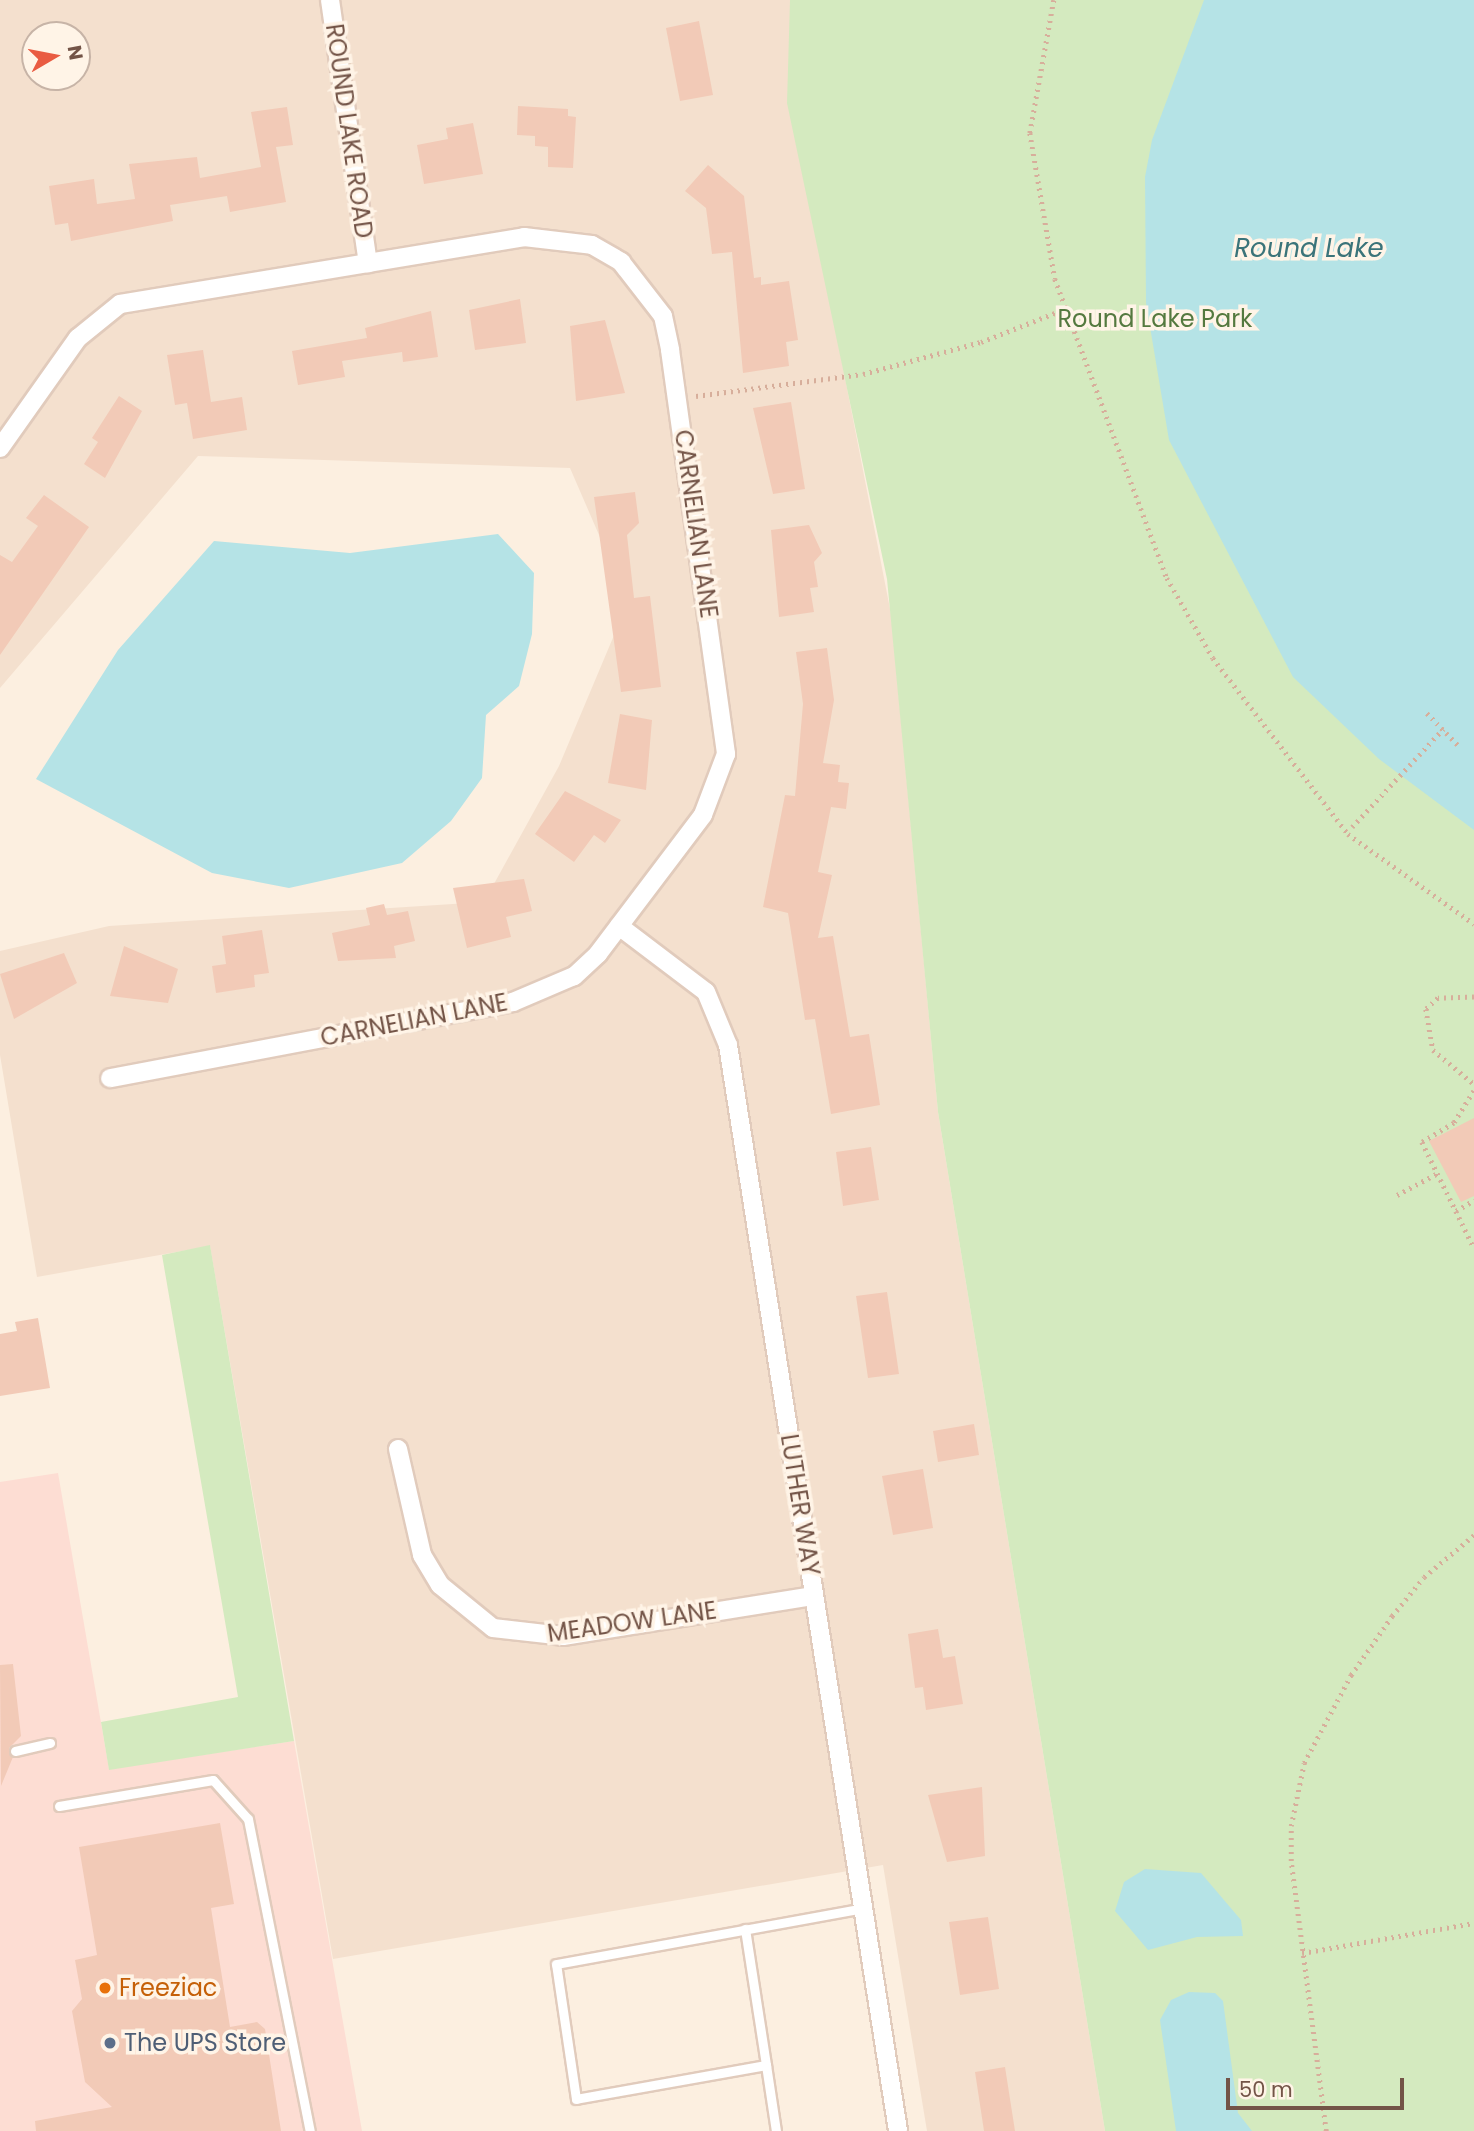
<!DOCTYPE html>
<html>
<head>
<meta charset="utf-8">
<style>
  body { margin:0 }
  #map { position:relative; width:1474px; height:2131px; overflow:hidden; background:#fcefe0; font-family:Poppins,sans-serif }
  div>[style] { position:absolute }
  .residential>* { inset:0; background:#f4e0ce }
  .commercial>* { inset:0; background:#fdddd3 }
  .green>* { inset:0; background:#d4eabf }
  .water>* { inset:0; background:#b5e3e6 }
  .building>* { inset:0; background:#f2cab7 }
  .path>* { height:4.5px; margin-top:-2.25px; transform-origin:0; background:repeating-linear-gradient(90deg,#d7ae9b 0 2px,transparent 0 7px) }
  .roads { filter:drop-shadow(2px 0 #e1cbbc) drop-shadow(-2px 0 #e1cbbc) drop-shadow(0 2px #e1cbbc) drop-shadow(0 -2px #e1cbbc) }
  .service>* { height:9px; margin:-4.5px; padding:0 4.5px; transform-origin:4.5px; border-radius:4.5px; background:#fff }
  .minor>* { height:18px; margin:-9px; padding:0 9px; transform-origin:9px; border-radius:9px; background:#fff }
  .dots>* { width:19px; height:19px; translate:-50% -50%; box-sizing:border-box; border:4px solid #fff4e7; border-radius:50% }
  span { translate:-50% -50%; white-space:nowrap; text-align:center; line-height:1.15; -webkit-text-stroke:7px #fff4e7; paint-order:stroke }
  .street-label { font-size:24px; color:#735447 }
  .park-label { font-size:24px; color:#54793f }
  .food-label { font-size:24px; color:#c56008 }
  .left { translate:0 -50%; text-align:left }
  .service-label { font-size:24px; color:#4e5e75 }
  .water-label { font-size:26px; color:#3b747a; font-style:italic }
  .north { position:absolute; left:21px; top:21px; width:70px; height:70px; box-sizing:border-box; background:#fff4e7; border:2px solid #c7b4a7; border-radius:50%; rotate:80deg; font-size:19px; font-weight:700; line-height:28px; text-align:center; color:#735447 }
  .north::after { content:''; display:block; margin:auto; width:24px; height:32px; background:#e95b42; clip-path:polygon(50% 0,100% 100%,50% 72%,0 100%) }
  .scale { position:absolute; left:1226px; top:2078px; width:178px; height:32px; box-sizing:border-box; border:4px solid #735447; border-top:0; padding-left:9px; font-size:21px; line-height:24px; white-space:nowrap; color:#735447; -webkit-text-stroke:5px #fff4e7; paint-order:stroke }
</style>
</head>
<body>
<div id="map">
  <div class="residential">
    <i style="clip-path:polygon(evenodd,0 0,1208px 0,808px 188px,891px 614px,938px 1112px,1105px 2131px,927px 2131px,883px 1865px,333px 1959px,210px 1246px,37px 1277px,0 1055px,0 951px,109px 926px,484px 902px,559px 766px,628px 602px,570px 468px,198px 456px,0 688px,0 0,35px 35px,77px 35px,77px 77px,35px 77px,35px 35px)"></i>
  </div>
  <div class="commercial">
    <i style="clip-path:polygon(58px 1473px,109px 1769px,294px 1741px,362px 2131px,0 2131px,0 1482px)"></i>
  </div>
  <div class="green">
    <i style="clip-path:polygon(790px 0,1474px 0,1474px 2131px,1105px 2131px,938px 1112px,887px 579px,787px 103px)"></i>
    <i style="clip-path:polygon(210px 1245px,294px 1741px,109px 1770px,101px 1722px,238px 1697px,162px 1255px)"></i>
  </div>
  <div class="water">
    <i style="clip-path:polygon(1204px 0,1474px 0,1474px 830px,1379px 759px,1293px 677px,1169px 440px,1146px 303px,1145px 177px,1152px 140px)"></i>
    <i style="clip-path:polygon(498px 534px,534px 573px,532px 634px,519px 686px,486px 715px,482px 778px,451px 821px,402px 863px,289px 888px,212px 873px,36px 779px,118px 650px,214px 541px,350px 553px)"></i>
    <i style="clip-path:polygon(1145px 1869px,1201px 1873px,1241px 1920px,1243px 1936px,1197px 1937px,1148px 1950px,1115px 1911px,1124px 1882px)"></i>
    <i style="clip-path:polygon(1189px 1992px,1215px 1993px,1223px 2001px,1238px 2113px,1252px 2131px,1176px 2131px,1160px 2020px,1171px 2000px)"></i>
  </div>
  <div class="building">
    <i style="clip-path:polygon(699px 21px,713px 95px,680px 101px,666px 28px)"></i>
    <i style="clip-path:polygon(518px 106px,568px 109px,568px 116px,576px 117px,573px 168px,548px 167px,548px 147px,535px 146px,535px 136px,517px 135px)"></i>
    <i style="clip-path:polygon(287px 107px,293px 145px,276px 147px,286px 202px,230px 212px,227px 196px,170px 205px,173px 221px,71px 241px,68px 223px,55px 225px,49px 186px,94px 179px,97px 204px,135px 199px,129px 164px,197px 157px,200px 178px,261px 167px,251px 112px)"></i>
    <i style="clip-path:polygon(473px 123px,483px 174px,424px 184px,417px 145px,448px 139px,446px 128px)"></i>
    <i style="clip-path:polygon(708px 165px,744px 196px,754px 278px,761px 277px,761px 285px,789px 281px,798px 340px,786px 342px,789px 366px,743px 373px,732px 252px,712px 254px,706px 208px,685px 191px)"></i>
    <i style="clip-path:polygon(520px 299px,526px 343px,475px 350px,469px 310px)"></i>
    <i style="clip-path:polygon(431px 311px,438px 357px,403px 362px,402px 352px,342px 361px,345px 377px,298px 385px,292px 351px,367px 338px,365px 328px)"></i>
    <i style="clip-path:polygon(605px 320px,625px 393px,576px 401px,570px 326px)"></i>
    <i style="clip-path:polygon(203px 350px,211px 402px,242px 397px,247px 430px,193px 439px,187px 403px,175px 405px,167px 355px)"></i>
    <i style="clip-path:polygon(119px 396px,142px 411px,105px 478px,84px 464px,98px 442px,92px 438px)"></i>
    <i style="clip-path:polygon(791px 402px,805px 489px,773px 494px,753px 408px)"></i>
    <i style="clip-path:polygon(635px 492px,639px 523px,627px 535px,634px 598px,650px 596px,661px 687px,621px 692px,594px 497px)"></i>
    <i style="clip-path:polygon(44px 495px,89px 527px,0 655px,0 555px,12px 562px,38px 526px,26px 518px)"></i>
    <i style="clip-path:polygon(809px 525px,822px 553px,814px 562px,818px 587px,810px 588px,814px 612px,779px 617px,771px 530px)"></i>
    <i style="clip-path:polygon(827px 648px,834px 700px,823px 763px,840px 765px,838px 782px,849px 783px,846px 809px,831px 807px,818px 872px,832px 875px,818px 938px,833px 936px,850px 1037px,869px 1034px,880px 1105px,831px 1114px,815px 1019px,805px 1020px,788px 913px,763px 907px,785px 795px,795px 796px,803px 704px,796px 652px)"></i>
    <i style="clip-path:polygon(620px 714px,652px 720px,646px 790px,608px 783px)"></i>
    <i style="clip-path:polygon(565px 791px,621px 820px,605px 843px,594px 835px,574px 862px,535px 834px)"></i>
    <i style="clip-path:polygon(524px 879px,532px 911px,506px 917px,511px 937px,467px 948px,453px 888px)"></i>
    <i style="clip-path:polygon(384px 904px,387px 915px,408px 911px,415px 941px,394px 946px,396px 958px,338px 961px,332px 933px,370px 925px,366px 908px)"></i>
    <i style="clip-path:polygon(262px 930px,269px 973px,254px 975px,255px 987px,216px 993px,212px 966px,226px 964px,222px 936px)"></i>
    <i style="clip-path:polygon(124px 946px,178px 969px,168px 1003px,110px 996px)"></i>
    <i style="clip-path:polygon(64px 953px,77px 983px,14px 1019px,0 974px)"></i>
    <i style="clip-path:polygon(1474px 1118px,1474px 1196px,1461px 1202px,1429px 1141px)"></i>
    <i style="clip-path:polygon(871px 1147px,879px 1200px,843px 1206px,836px 1152px)"></i>
    <i style="clip-path:polygon(887px 1292px,899px 1374px,868px 1378px,856px 1296px)"></i>
    <i style="clip-path:polygon(38px 1318px,50px 1388px,0 1396px,0 1334px,17px 1331px,15px 1322px)"></i>
    <i style="clip-path:polygon(974px 1424px,979px 1455px,938px 1462px,933px 1431px)"></i>
    <i style="clip-path:polygon(923px 1469px,933px 1528px,893px 1535px,882px 1476px)"></i>
    <i style="clip-path:polygon(938px 1629px,943px 1658px,955px 1656px,963px 1704px,926px 1710px,923px 1687px,915px 1688px,908px 1634px)"></i>
    <i style="clip-path:polygon(13px 1664px,21px 1736px,9px 1748px,13px 1757px,1px 1786px,0 1665px)"></i>
    <i style="clip-path:polygon(982px 1787px,985px 1856px,947px 1862px,928px 1795px)"></i>
    <i style="clip-path:polygon(220px 1823px,234px 1904px,211px 1908px,230px 2027px,257px 2022px,265px 2029px,281px 2131px,36px 2131px,35px 2121px,112px 2107px,85px 2082px,72px 2011px,82px 1999px,75px 1960px,97px 1955px,79px 1847px)"></i>
    <i style="clip-path:polygon(988px 1917px,999px 1989px,960px 1995px,949px 1922px)"></i>
    <i style="clip-path:polygon(1005px 2067px,1015px 2131px,984px 2131px,975px 2072px)"></i>
  </div>
  <div class="path">
    <i style="left:1054px;top:0;width:135px;rotate:100.2deg"></i>
    <i style="left:1030px;top:133px;width:148px;rotate:80.3deg"></i>
    <i style="left:1055px;top:279px;width:319px;rotate:69.5deg"></i>
    <i style="left:1167px;top:578px;width:92px;rotate:60.1deg"></i>
    <i style="left:1213px;top:658px;width:222px;rotate:52.5deg"></i>
    <i style="left:1348px;top:834px;width:155px;rotate:35.5deg"></i>
    <i style="left:696px;top:396px;width:168px;rotate:-7.5deg"></i>
    <i style="left:863px;top:374px;width:122px;rotate:-15.2deg"></i>
    <i style="left:981px;top:342px;width:90px;rotate:-21.4deg"></i>
    <i style="left:1427px;top:713px;width:45px;rotate:45.9deg"></i>
    <i style="left:1352px;top:827px;width:134px;rotate:-47.1deg"></i>
    <i style="left:1474px;top:997px;width:36px;rotate:178deg"></i>
    <i style="left:1438px;top:998px;width:16px;rotate:137deg"></i>
    <i style="left:1426px;top:1009px;width:42px;rotate:80.3deg"></i>
    <i style="left:1433px;top:1050px;width:53px;rotate:39.7deg"></i>
    <i style="left:1474px;top:1091px;width:38px;rotate:122deg"></i>
    <i style="left:1454px;top:1123px;width:37px;rotate:149deg"></i>
    <i style="left:1422px;top:1142px;width:77px;rotate:63.8deg"></i>
    <i style="left:1456px;top:1211px;width:21px;rotate:-31deg"></i>
    <i style="left:1397px;top:1195px;width:47px;rotate:-28.2deg"></i>
    <i style="left:1456px;top:1211px;width:41px;rotate:64.1deg"></i>
    <i style="left:1302px;top:1953px;width:175px;rotate:-9.9deg"></i>
    <i style="left:1326px;top:2131px;width:272px;rotate:-97.4deg"></i>
    <i style="left:1291px;top:1861px;width:35px;rotate:-90deg"></i>
    <i style="left:1291px;top:1826px;width:64px;rotate:-78.3deg"></i>
    <i style="left:1304px;top:1763px;width:100px;rotate:-61.9deg"></i>
    <i style="left:1351px;top:1675px;width:72px;rotate:-55.2deg"></i>
    <i style="left:1392px;top:1616px;width:50px;rotate:-50.6deg"></i>
    <i style="left:1424px;top:1577px;width:65px;rotate:-40deg"></i>
  </div>
  <div class="roads">
    <div class="service">
      <i style="left:15px;top:1751px;width:36px;rotate:-13deg"></i>
      <i style="left:59px;top:1806px;width:156px;rotate:-9.6deg"></i>
      <i style="left:213px;top:1780px;width:52px;rotate:48.1deg"></i>
      <i style="left:248px;top:1819px;width:318px;rotate:78.8deg"></i>
      <i style="left:745px;top:1929px;width:138px;rotate:81.2deg"></i>
      <i style="left:766px;top:2065px;width:193px;rotate:169.9deg"></i>
      <i style="left:576px;top:2099px;width:136px;rotate:-98.4deg"></i>
      <i style="left:556px;top:1964px;width:312px;rotate:-10.3deg"></i>
      <i style="left:766px;top:2065px;width:67px;rotate:81.4deg"></i>
    </div>
    <div class="minor">
      <i style="left:330px;top:0;width:266px;rotate:81.8deg"></i>
      <i style="left:0;top:448px;width:135px;rotate:-54.7deg"></i>
      <i style="left:78px;top:338px;width:54px;rotate:-39deg"></i>
      <i style="left:120px;top:304px;width:410px;rotate:-9.4deg"></i>
      <i style="left:524px;top:237px;width:68px;rotate:6.7deg"></i>
      <i style="left:592px;top:245px;width:34px;rotate:30deg"></i>
      <i style="left:621px;top:262px;width:68px;rotate:52.1deg"></i>
      <i style="left:663px;top:316px;width:35px;rotate:78deg"></i>
      <i style="left:670px;top:350px;width:408px;rotate:82.1deg"></i>
      <i style="left:726px;top:754px;width:65px;rotate:110.7deg"></i>
      <i style="left:703px;top:815px;width:174px;rotate:127.1deg"></i>
      <i style="left:598px;top:954px;width:33px;rotate:137deg"></i>
      <i style="left:574px;top:976px;width:66px;rotate:156.9deg"></i>
      <i style="left:513px;top:1002px;width:410px;rotate:169.3deg"></i>
      <i style="left:619px;top:926px;width:109px;rotate:37.2deg"></i>
      <i style="left:706px;top:992px;width:57px;rotate:67.5deg"></i>
      <i style="left:728px;top:1045px;width:1099px;rotate:81.1deg"></i>
      <i style="left:398px;top:1449px;width:109px;rotate:77.2deg"></i>
      <i style="left:422px;top:1555px;width:35px;rotate:59deg"></i>
      <i style="left:440px;top:1585px;width:68px;rotate:39.1deg"></i>
      <i style="left:493px;top:1628px;width:70px;rotate:6.5deg"></i>
      <i style="left:563px;top:1636px;width:254px;rotate:-9.1deg"></i>
    </div>
  </div>
  <div class="dots">
    <i style="left:105px;top:1988px;background:#e8710a"></i>
    <i style="left:110px;top:2043px;background:#5c6f8a"></i>
  </div>
  <div class="street-label">
    <span style="left:349px;top:131px;rotate:82deg">ROUND LAKE ROAD</span>
    <span style="left:696px;top:524px;rotate:82deg">CARNELIAN LANE</span>
    <span style="left:414px;top:1020px;rotate:-11deg">CARNELIAN LANE</span>
    <span style="left:800px;top:1505px;rotate:81deg">LUTHER WAY</span>
    <span style="left:632px;top:1622px;rotate:-8deg">MEADOW LANE</span>
  </div>
  <div class="park-label">
    <span style="left:1155px;top:319px">Round Lake Park</span>
  </div>
  <div class="food-label">
    <span class="left" style="left:119px;top:1988px">Freeziac</span>
  </div>
  <div class="service-label">
    <span class="left" style="left:124px;top:2043px">The UPS Store</span>
  </div>
  <div class="water-label">
    <span style="left:1309px;top:249px">Round Lake</span>
  </div>
  <div class="north">N</div>
  <div class="scale">50 m</div>
</div>
</body>
</html>
